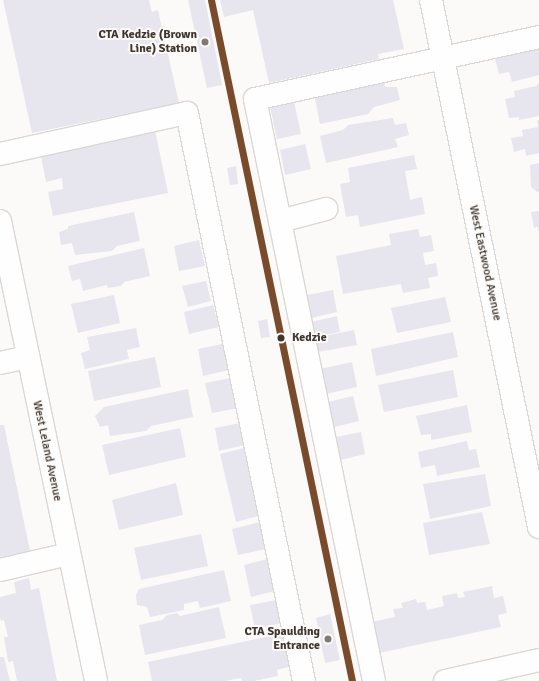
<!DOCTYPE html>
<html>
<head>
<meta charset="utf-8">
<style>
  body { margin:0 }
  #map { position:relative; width:539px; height:681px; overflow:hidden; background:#fcfaf8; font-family:Signika,sans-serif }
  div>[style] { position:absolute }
  .building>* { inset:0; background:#e7e5ed }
  .roads { filter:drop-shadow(1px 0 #dbd7d4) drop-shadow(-1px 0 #dbd7d4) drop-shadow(0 1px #dbd7d4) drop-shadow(0 -1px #dbd7d4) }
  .minor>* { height:22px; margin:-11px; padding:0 11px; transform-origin:11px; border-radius:11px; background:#fffefe }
  .metro-1>* { height:7px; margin:-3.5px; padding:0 3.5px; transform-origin:3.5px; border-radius:3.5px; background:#7a4b2a }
  .dots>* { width:11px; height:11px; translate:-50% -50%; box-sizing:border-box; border:2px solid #fdfaf7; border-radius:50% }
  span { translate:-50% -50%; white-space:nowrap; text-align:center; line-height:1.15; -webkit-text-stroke:4px #fdfaf7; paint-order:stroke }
  .poi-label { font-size:12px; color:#3c3530; font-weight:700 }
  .right { translate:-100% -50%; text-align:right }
  .street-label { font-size:12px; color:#3c3530 }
  .stop-label { font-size:12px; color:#3c3530; font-weight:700 }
  .left { translate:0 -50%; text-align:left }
</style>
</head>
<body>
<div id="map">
  <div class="building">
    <i style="clip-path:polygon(3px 0,149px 0,152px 12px,158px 10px,179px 103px,32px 133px)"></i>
    <i style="clip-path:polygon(188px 0,205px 0,222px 85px,207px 88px)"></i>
    <i style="clip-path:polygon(220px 0,393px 0,404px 49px,378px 54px,379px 59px,269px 83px,253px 10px,224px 17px)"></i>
    <i style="clip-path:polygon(539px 44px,539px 75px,512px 82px,509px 72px,499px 74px,494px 55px)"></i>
    <i style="clip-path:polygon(384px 79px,385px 87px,397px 87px,400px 100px,374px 107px,368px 114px,320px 124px,314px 94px)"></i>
    <i style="clip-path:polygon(539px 83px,539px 116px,519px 120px,519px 117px,509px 118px,505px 99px,515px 97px,514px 91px,536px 86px)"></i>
    <i style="clip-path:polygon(294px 102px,301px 134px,277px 139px,270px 107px)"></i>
    <i style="clip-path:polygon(393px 118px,395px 125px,406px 123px,409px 135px,395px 139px,398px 147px,326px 163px,320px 136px,343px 130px,348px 125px)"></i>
    <i style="clip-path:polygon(537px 120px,539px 120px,539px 153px,526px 156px,525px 149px,514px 152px,511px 138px,523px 136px,522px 130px,538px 127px)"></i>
    <i style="clip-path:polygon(155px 130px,168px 193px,53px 216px,48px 192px,63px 189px,62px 178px,46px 182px,41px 156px,55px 154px,54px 151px)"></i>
    <i style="clip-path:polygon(305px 144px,311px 169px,285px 175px,280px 150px)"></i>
    <i style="clip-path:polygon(414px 155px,417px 169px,405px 171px,410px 200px,422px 197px,425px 214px,360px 227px,358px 215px,346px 217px,340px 184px,350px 182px,348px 168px)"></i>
    <i style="clip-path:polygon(539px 163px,539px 191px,537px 192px,531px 187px,530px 165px)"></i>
    <i style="clip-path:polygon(236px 166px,238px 184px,230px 185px,227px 168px)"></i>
    <i style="clip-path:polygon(539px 211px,539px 231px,538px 231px,538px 227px,534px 228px,531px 212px)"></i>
    <i style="clip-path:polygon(134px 212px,140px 241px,117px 246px,112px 251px,75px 255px,72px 243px,61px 245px,59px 232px,68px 229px,68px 226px)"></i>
    <i style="clip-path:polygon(418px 229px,420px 237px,431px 235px,434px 251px,423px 253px,425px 265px,436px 263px,438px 276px,428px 278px,430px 288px,403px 293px,401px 284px,343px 294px,336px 256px,391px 245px,389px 234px)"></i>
    <i style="clip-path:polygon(199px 240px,205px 266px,179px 271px,174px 246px)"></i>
    <i style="clip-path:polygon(144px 248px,150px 276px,124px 282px,121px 286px,108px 288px,107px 285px,83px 291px,80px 279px,72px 281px,68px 266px)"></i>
    <i style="clip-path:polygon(206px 281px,211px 301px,188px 307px,182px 286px)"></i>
    <i style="clip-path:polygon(333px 290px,337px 312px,312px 318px,307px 295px)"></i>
    <i style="clip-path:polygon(114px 295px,120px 323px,78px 333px,71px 304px)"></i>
    <i style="clip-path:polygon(445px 297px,451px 322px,397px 333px,391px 308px)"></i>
    <i style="clip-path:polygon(213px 305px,219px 327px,189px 334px,184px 312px)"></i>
    <i style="clip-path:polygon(337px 316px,340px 332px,315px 337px,311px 322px)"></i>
    <i style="clip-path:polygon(267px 319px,270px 337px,261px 338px,258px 321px)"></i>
    <i style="clip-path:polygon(136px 328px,140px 347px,127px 350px,129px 359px,85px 369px,81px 353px,90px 350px,87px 337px)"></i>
    <i style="clip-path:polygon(354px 330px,357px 345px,318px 352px,315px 338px)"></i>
    <i style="clip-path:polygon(453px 332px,458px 357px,376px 376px,371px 349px)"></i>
    <i style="clip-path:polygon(222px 344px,229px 370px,203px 376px,198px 349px)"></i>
    <i style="clip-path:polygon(155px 357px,161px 387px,94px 401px,88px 371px)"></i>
    <i style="clip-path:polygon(352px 362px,357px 387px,326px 394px,320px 369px)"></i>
    <i style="clip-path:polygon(453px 370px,458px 397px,384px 412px,378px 385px)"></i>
    <i style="clip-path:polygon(231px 378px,238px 408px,212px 413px,205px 383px)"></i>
    <i style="clip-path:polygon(188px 389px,193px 417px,151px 426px,146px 431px,110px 436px,108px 425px,100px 427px,95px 416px,104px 407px)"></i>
    <i style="clip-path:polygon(353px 396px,359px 421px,334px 427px,328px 402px)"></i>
    <i style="clip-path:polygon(467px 405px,472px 432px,431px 440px,431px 434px,421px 435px,416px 416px)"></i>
    <i style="clip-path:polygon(240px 423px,245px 445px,219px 451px,215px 428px)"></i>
    <i style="clip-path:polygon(0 425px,4px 425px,30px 551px,0 557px)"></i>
    <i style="clip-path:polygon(180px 428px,186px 457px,109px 475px,102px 445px)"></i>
    <i style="clip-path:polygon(361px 432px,365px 454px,341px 460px,336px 437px)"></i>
    <i style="clip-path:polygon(467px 441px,469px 450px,476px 449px,480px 467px,437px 476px,435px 465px,421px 468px,418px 452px)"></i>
    <i style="clip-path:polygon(244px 448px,259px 516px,236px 522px,220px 454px)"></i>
    <i style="clip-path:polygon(485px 474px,491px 506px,430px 519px,423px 484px)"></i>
    <i style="clip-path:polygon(176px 483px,183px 515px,119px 530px,112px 500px)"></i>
    <i style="clip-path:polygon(482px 512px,490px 544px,429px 555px,423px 523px)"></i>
    <i style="clip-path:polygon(260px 522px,266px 549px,238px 555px,232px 529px)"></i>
    <i style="clip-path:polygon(201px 534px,208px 566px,141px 580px,134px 548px)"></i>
    <i style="clip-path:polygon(267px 559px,275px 591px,251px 597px,244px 565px)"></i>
    <i style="clip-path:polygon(224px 570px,231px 601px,200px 608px,198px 601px,184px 604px,184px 610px,150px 617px,147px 607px,137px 605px,136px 595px,139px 589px)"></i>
    <i style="clip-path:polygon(29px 578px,31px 590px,39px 588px,57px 681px,17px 681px,13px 661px,8px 662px,4px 637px,8px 637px,4px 620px,1px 621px,0 617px,0 597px,16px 593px,14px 582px)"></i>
    <i style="clip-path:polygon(492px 586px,494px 598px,503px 596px,507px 613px,498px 615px,501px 627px,379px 653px,372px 622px,395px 617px,393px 609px,403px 608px,401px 603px,416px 599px,417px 603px,425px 602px,427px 610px,444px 606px,442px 596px,457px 593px,458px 598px,465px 597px,463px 592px)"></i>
    <i style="clip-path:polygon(277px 600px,282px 623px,255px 629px,250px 605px)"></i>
    <i style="clip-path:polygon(219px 607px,226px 638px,145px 655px,139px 625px,162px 620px,167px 615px,177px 613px,180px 616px)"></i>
    <i style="clip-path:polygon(330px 614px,340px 660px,325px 663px,316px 618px)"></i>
    <i style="clip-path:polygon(284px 633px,292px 666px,277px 670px,278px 676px,254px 681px,242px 681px,241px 678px,225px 681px,152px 681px,148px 662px)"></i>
    <i style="clip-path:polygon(0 657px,4px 657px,10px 681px,0 681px)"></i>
  </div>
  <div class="roads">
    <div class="minor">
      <i style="left:431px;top:0;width:538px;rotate:78.42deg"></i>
      <i style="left:0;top:154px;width:191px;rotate:-12.4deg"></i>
      <i style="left:187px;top:113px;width:580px;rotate:78.36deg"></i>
      <i style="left:0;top:221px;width:470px;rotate:78.2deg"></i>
      <i style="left:280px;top:221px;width:48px;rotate:-14.6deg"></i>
      <i style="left:0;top:363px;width:29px;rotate:-12deg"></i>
      <i style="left:0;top:570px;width:71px;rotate:-13.1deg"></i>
      <i style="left:374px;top:681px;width:594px;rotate:-101.56deg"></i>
      <i style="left:255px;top:99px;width:291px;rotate:-12.3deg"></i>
      <i style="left:445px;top:681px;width:96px;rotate:-12.6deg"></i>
    </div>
  </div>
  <div class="metro-1">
    <i style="left:211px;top:0;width:695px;rotate:78.3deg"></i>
  </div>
  <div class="dots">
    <i style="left:205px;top:42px;background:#7f7a76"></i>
    <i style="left:281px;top:338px;background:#3c3530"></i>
    <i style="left:328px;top:639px;background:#7f7a76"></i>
  </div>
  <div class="poi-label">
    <span class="right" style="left:197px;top:42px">CTA Kedzie (Brown<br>Line) Station</span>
    <span class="right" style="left:320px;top:639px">CTA Spaulding<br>Entrance</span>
  </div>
  <div class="street-label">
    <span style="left:485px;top:263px;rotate:78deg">West Eastwood Avenue</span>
    <span style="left:47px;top:451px;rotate:78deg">West Leland Avenue</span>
  </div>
  <div class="stop-label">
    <span class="left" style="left:292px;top:338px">Kedzie</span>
  </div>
</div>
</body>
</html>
